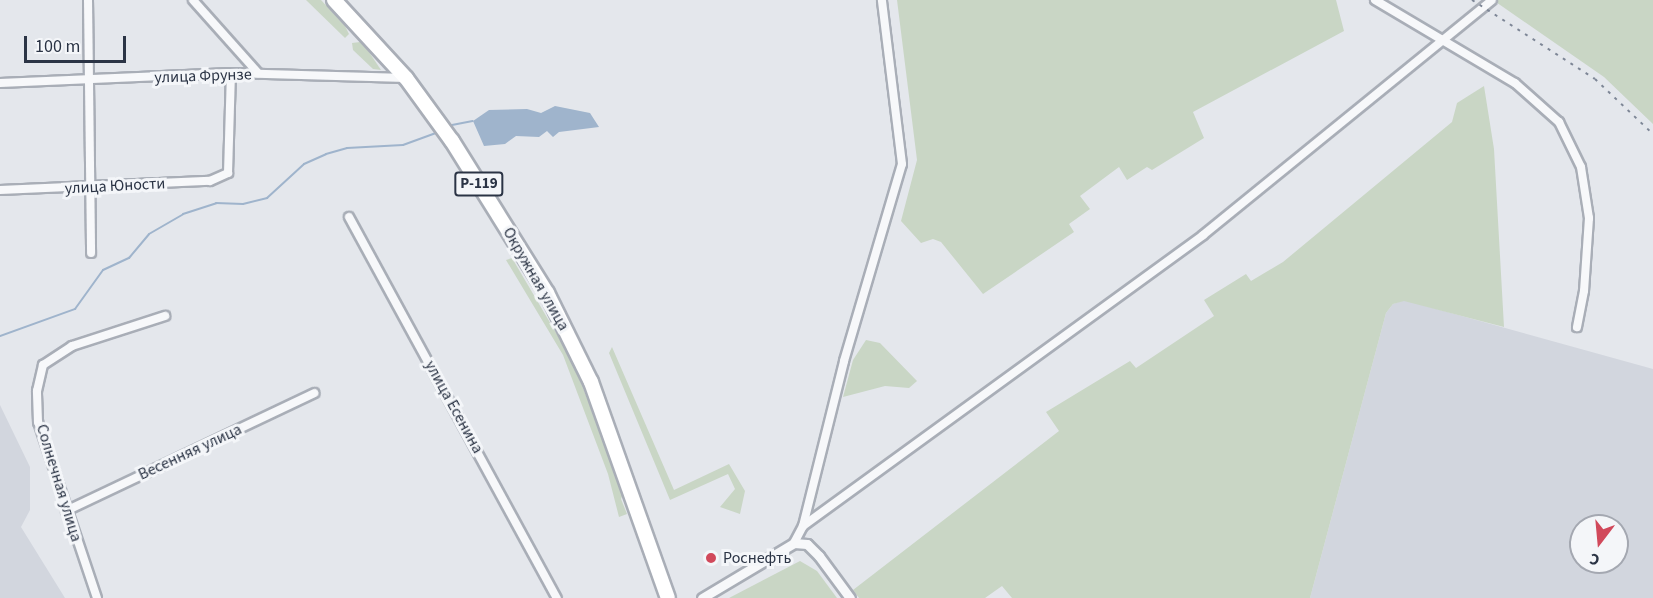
<!DOCTYPE html>
<html>
<head>
<meta charset="utf-8">
<style>
  body { margin:0 }
  #map { position:relative; width:1653px; height:598px; overflow:hidden; background:#e4e7ec; font-family:"Source Sans 3",sans-serif }
  div>[style] { position:absolute }
  .built>* { inset:0; background:#d2d6de }
  .green>* { inset:0; background:#c9d6c5 }
  .water>* { inset:0; background:#9fb4cc }
  .stream>* { height:2px; margin:-1px; padding:0 1px; transform-origin:1px; border-radius:1px; background:#9fb4cc }
  .roads { filter:drop-shadow(2px 0 #a9aeb7) drop-shadow(-2px 0 #a9aeb7) drop-shadow(0 2px #a9aeb7) drop-shadow(0 -2px #a9aeb7) }
  .minor>* { height:8px; margin:-4px; padding:0 4px; transform-origin:4px; border-radius:4px; background:#f7f8fa }
  .tertiary>* { height:9px; margin:-4.5px; padding:0 4.5px; transform-origin:4.5px; border-radius:4.5px; background:#f7f8fa }
  .trunk>* { height:14px; margin:-7px; padding:0 7px; transform-origin:7px; border-radius:7px; background:#fff }
  .rail>* { height:2px; margin-top:-1px; transform-origin:0; background:repeating-linear-gradient(90deg,#7d8696 0 3px,transparent 0 9px) }
  .dots>* { width:16px; height:16px; translate:-50% -50%; box-sizing:border-box; border:3px solid #f4f6f9; border-radius:50% }
  span { translate:-50% -50%; white-space:nowrap; text-align:center; line-height:1.15; -webkit-text-stroke:6px #f4f6f9; paint-order:stroke }
  .shield-label span { padding:2px 4px; background:#f4f6f9; border:2px solid; border-radius:4px; -webkit-text-stroke-width:0 }
  .shield-label { font-size:15px; color:#2b3445; font-weight:700 }
  .street-label { font-size:16px; color:#2b3445 }
  .poi-label { font-size:16px; color:#2b3445 }
  .left { translate:0 -50%; text-align:left }
  .north { position:absolute; left:1569px; top:514px; width:60px; height:60px; box-sizing:border-box; background:#f4f6f9; border:2px solid #a4a8b1; border-radius:50%; rotate:196deg; font-size:16px; font-weight:700; line-height:24px; text-align:center; color:#2b3445 }
  .north::after { content:''; display:block; margin:auto; width:21px; height:27px; background:#d1495b; clip-path:polygon(50% 0,100% 100%,50% 72%,0 100%) }
  .scale { position:absolute; left:24px; top:36px; width:102px; height:27px; box-sizing:border-box; border:3px solid #2b3445; border-top:0; padding-left:8px; font-size:18px; line-height:21px; white-space:nowrap; color:#2b3445; -webkit-text-stroke:4px #f4f6f9; paint-order:stroke }
</style>
</head>
<body>
<div id="map">
  <div class="built">
    <i style="clip-path:polygon(evenodd,1404px 300px,1653px 369px,1653px 598px,1310px 598px,1386px 313px,1393px 304px,1404px 300px,1581px 526px,1617px 526px,1617px 562px,1581px 562px,1581px 526px)"></i>
    <i style="clip-path:polygon(0 405px,30px 467px,30px 510px,21px 527px,65px 598px,0 598px)"></i>
  </div>
  <div class="green">
    <i style="clip-path:polygon(306px 0,321px 0,345px 26px,349px 34px,345px 38px)"></i>
    <i style="clip-path:polygon(897px 0,1336px 0,1344px 31px,1193px 112px,1204px 138px,1152px 170px,1147px 167px,1127px 180px,1119px 167px,1080px 196px,1090px 209px,1069px 224px,1074px 232px,983px 294px,941px 242px,933px 239px,921px 243px,901px 221px,917px 160px)"></i>
    <i style="clip-path:polygon(1493px 0,1653px 0,1653px 124px,1604px 77px)"></i>
    <i style="clip-path:polygon(360px 42px,369px 52px,381px 70px,373px 69px,353px 50px,352px 43px)"></i>
    <i style="clip-path:polygon(1484px 86px,1494px 149px,1504px 327px,1404px 301px,1393px 304px,1386px 313px,1310px 598px,1012px 598px,1002px 586px,985px 598px,859px 598px,853px 590px,1059px 431px,1046px 412px,1130px 361px,1136px 368px,1214px 316px,1204px 300px,1246px 274px,1251px 281px,1283px 262px,1452px 122px,1457px 103px)"></i>
    <i style="clip-path:polygon(512px 258px,572px 360px,624px 492px,621px 499px,627px 514px,619px 517px,608px 474px,563px 355px,506px 260px)"></i>
    <i style="clip-path:polygon(866px 340px,880px 343px,917px 381px,909px 388px,885px 386px,843px 397px,853px 360px)"></i>
    <i style="clip-path:polygon(612px 347px,674px 490px,729px 464px,745px 491px,740px 514px,720px 507px,735px 489px,728px 474px,670px 500px,609px 353px)"></i>
    <i style="clip-path:polygon(800px 561px,817px 571px,837px 598px,729px 598px)"></i>
  </div>
  <div class="water">
    <i style="clip-path:polygon(555px 106px,590px 113px,599px 127px,559px 132px,553px 137px,547px 131px,539px 137px,516px 136px,505px 144px,484px 146px,473px 121px,489px 110px,527px 109px,541px 113px)"></i>
  </div>
  <div class="stream">
    <i style="left:452px;top:125px;width:21px;rotate:-11deg"></i>
    <i style="left:0;top:336px;width:80px;rotate:-19.8deg"></i>
    <i style="left:75px;top:309px;width:48px;rotate:-54.3deg"></i>
    <i style="left:103px;top:270px;width:29px;rotate:-25deg"></i>
    <i style="left:129px;top:258px;width:31px;rotate:-50deg"></i>
    <i style="left:149px;top:234px;width:39px;rotate:-30deg"></i>
    <i style="left:183px;top:214px;width:35px;rotate:-18deg"></i>
    <i style="left:216px;top:203px;width:27px;rotate:2deg"></i>
    <i style="left:243px;top:204px;width:25px;rotate:-14deg"></i>
    <i style="left:267px;top:198px;width:50px;rotate:-42.6deg"></i>
    <i style="left:304px;top:164px;width:24px;rotate:-24deg"></i>
    <i style="left:326px;top:154px;width:22px;rotate:-16deg"></i>
    <i style="left:347px;top:148px;width:56px;rotate:-3.1deg"></i>
    <i style="left:403px;top:145px;width:35px;rotate:-20deg"></i>
  </div>
  <div class="roads">
    <div class="minor">
      <i style="left:88px;top:0;width:253px;rotate:89.3deg"></i>
      <i style="left:193px;top:0;width:98px;rotate:48.3deg"></i>
      <i style="left:1375px;top:0;width:163px;rotate:30.7deg"></i>
      <i style="left:1515px;top:83px;width:59px;rotate:41.6deg"></i>
      <i style="left:1559px;top:122px;width:50px;rotate:63.9deg"></i>
      <i style="left:1581px;top:167px;width:52px;rotate:81.1deg"></i>
      <i style="left:1589px;top:218px;width:73px;rotate:93.9deg"></i>
      <i style="left:1584px;top:291px;width:37px;rotate:101deg"></i>
      <i style="left:0;top:83px;width:231px;rotate:-2.5deg"></i>
      <i style="left:231px;top:73px;width:175px;rotate:1.6deg"></i>
      <i style="left:0;top:190px;width:210px;rotate:-2.5deg"></i>
      <i style="left:210px;top:181px;width:20px;rotate:-24deg"></i>
      <i style="left:228px;top:173px;width:100px;rotate:-88.3deg"></i>
      <i style="left:349px;top:217px;width:434px;rotate:61.4deg"></i>
      <i style="left:66px;top:511px;width:275px;rotate:-25.4deg"></i>
      <i style="left:803px;top:526px;width:495px;rotate:-36deg"></i>
      <i style="left:1203px;top:235px;width:372px;rotate:-39.1deg"></i>
      <i style="left:794px;top:543px;width:19px;rotate:-62deg"></i>
      <i style="left:803px;top:526px;width:170px;rotate:-76deg"></i>
      <i style="left:844px;top:361px;width:205px;rotate:-73.6deg"></i>
      <i style="left:902px;top:164px;width:165px;rotate:-97deg"></i>
      <i style="left:97px;top:598px;width:186px;rotate:-108.5deg"></i>
      <i style="left:38px;top:422px;width:31px;rotate:-92deg"></i>
      <i style="left:37px;top:391px;width:27px;rotate:-77deg"></i>
      <i style="left:43px;top:365px;width:35px;rotate:-33deg"></i>
      <i style="left:72px;top:346px;width:98px;rotate:-17.9deg"></i>
    </div>
    <div class="tertiary">
      <i style="left:702px;top:598px;width:107px;rotate:-30.9deg"></i>
      <i style="left:794px;top:543px;width:13px;rotate:4deg"></i>
      <i style="left:807px;top:544px;width:17px;rotate:45deg"></i>
      <i style="left:819px;top:556px;width:52px;rotate:53.6deg"></i>
    </div>
    <div class="trunk">
      <i style="left:334px;top:0;width:106px;rotate:47.3deg"></i>
      <i style="left:406px;top:78px;width:78px;rotate:53.9deg"></i>
      <i style="left:452px;top:141px;width:179px;rotate:58deg"></i>
      <i style="left:547px;top:293px;width:99px;rotate:63.7deg"></i>
      <i style="left:591px;top:382px;width:229px;rotate:70.4deg"></i>
    </div>
  </div>
  <div class="rail">
    <i style="left:1472px;top:0;width:146px;rotate:32.7deg"></i>
    <i style="left:1595px;top:79px;width:80px;rotate:43.5deg"></i>
  </div>
  <div class="dots">
    <i style="left:711px;top:558px;background:#d1495b"></i>
  </div>
  <div class="shield-label">
    <span style="left:479px;top:184px">Р-119</span>
  </div>
  <div class="street-label">
    <span style="left:203px;top:76px;rotate:-2deg">улица Фрунзе</span>
    <span style="left:115px;top:186px;rotate:-3deg">улица Юности</span>
    <span style="left:536px;top:279px;rotate:60deg">Окружная улица</span>
    <span style="left:454px;top:407px;rotate:61deg">улица Есенина</span>
    <span style="left:190px;top:452px;rotate:-25deg">Весенняя улица</span>
    <span style="left:59px;top:483px;rotate:73deg">Солнечная улица</span>
  </div>
  <div class="poi-label">
    <span class="left" style="left:723px;top:558px">Роснефть</span>
  </div>
  <div class="north">С</div>
  <div class="scale">100 m</div>
</div>
</body>
</html>
